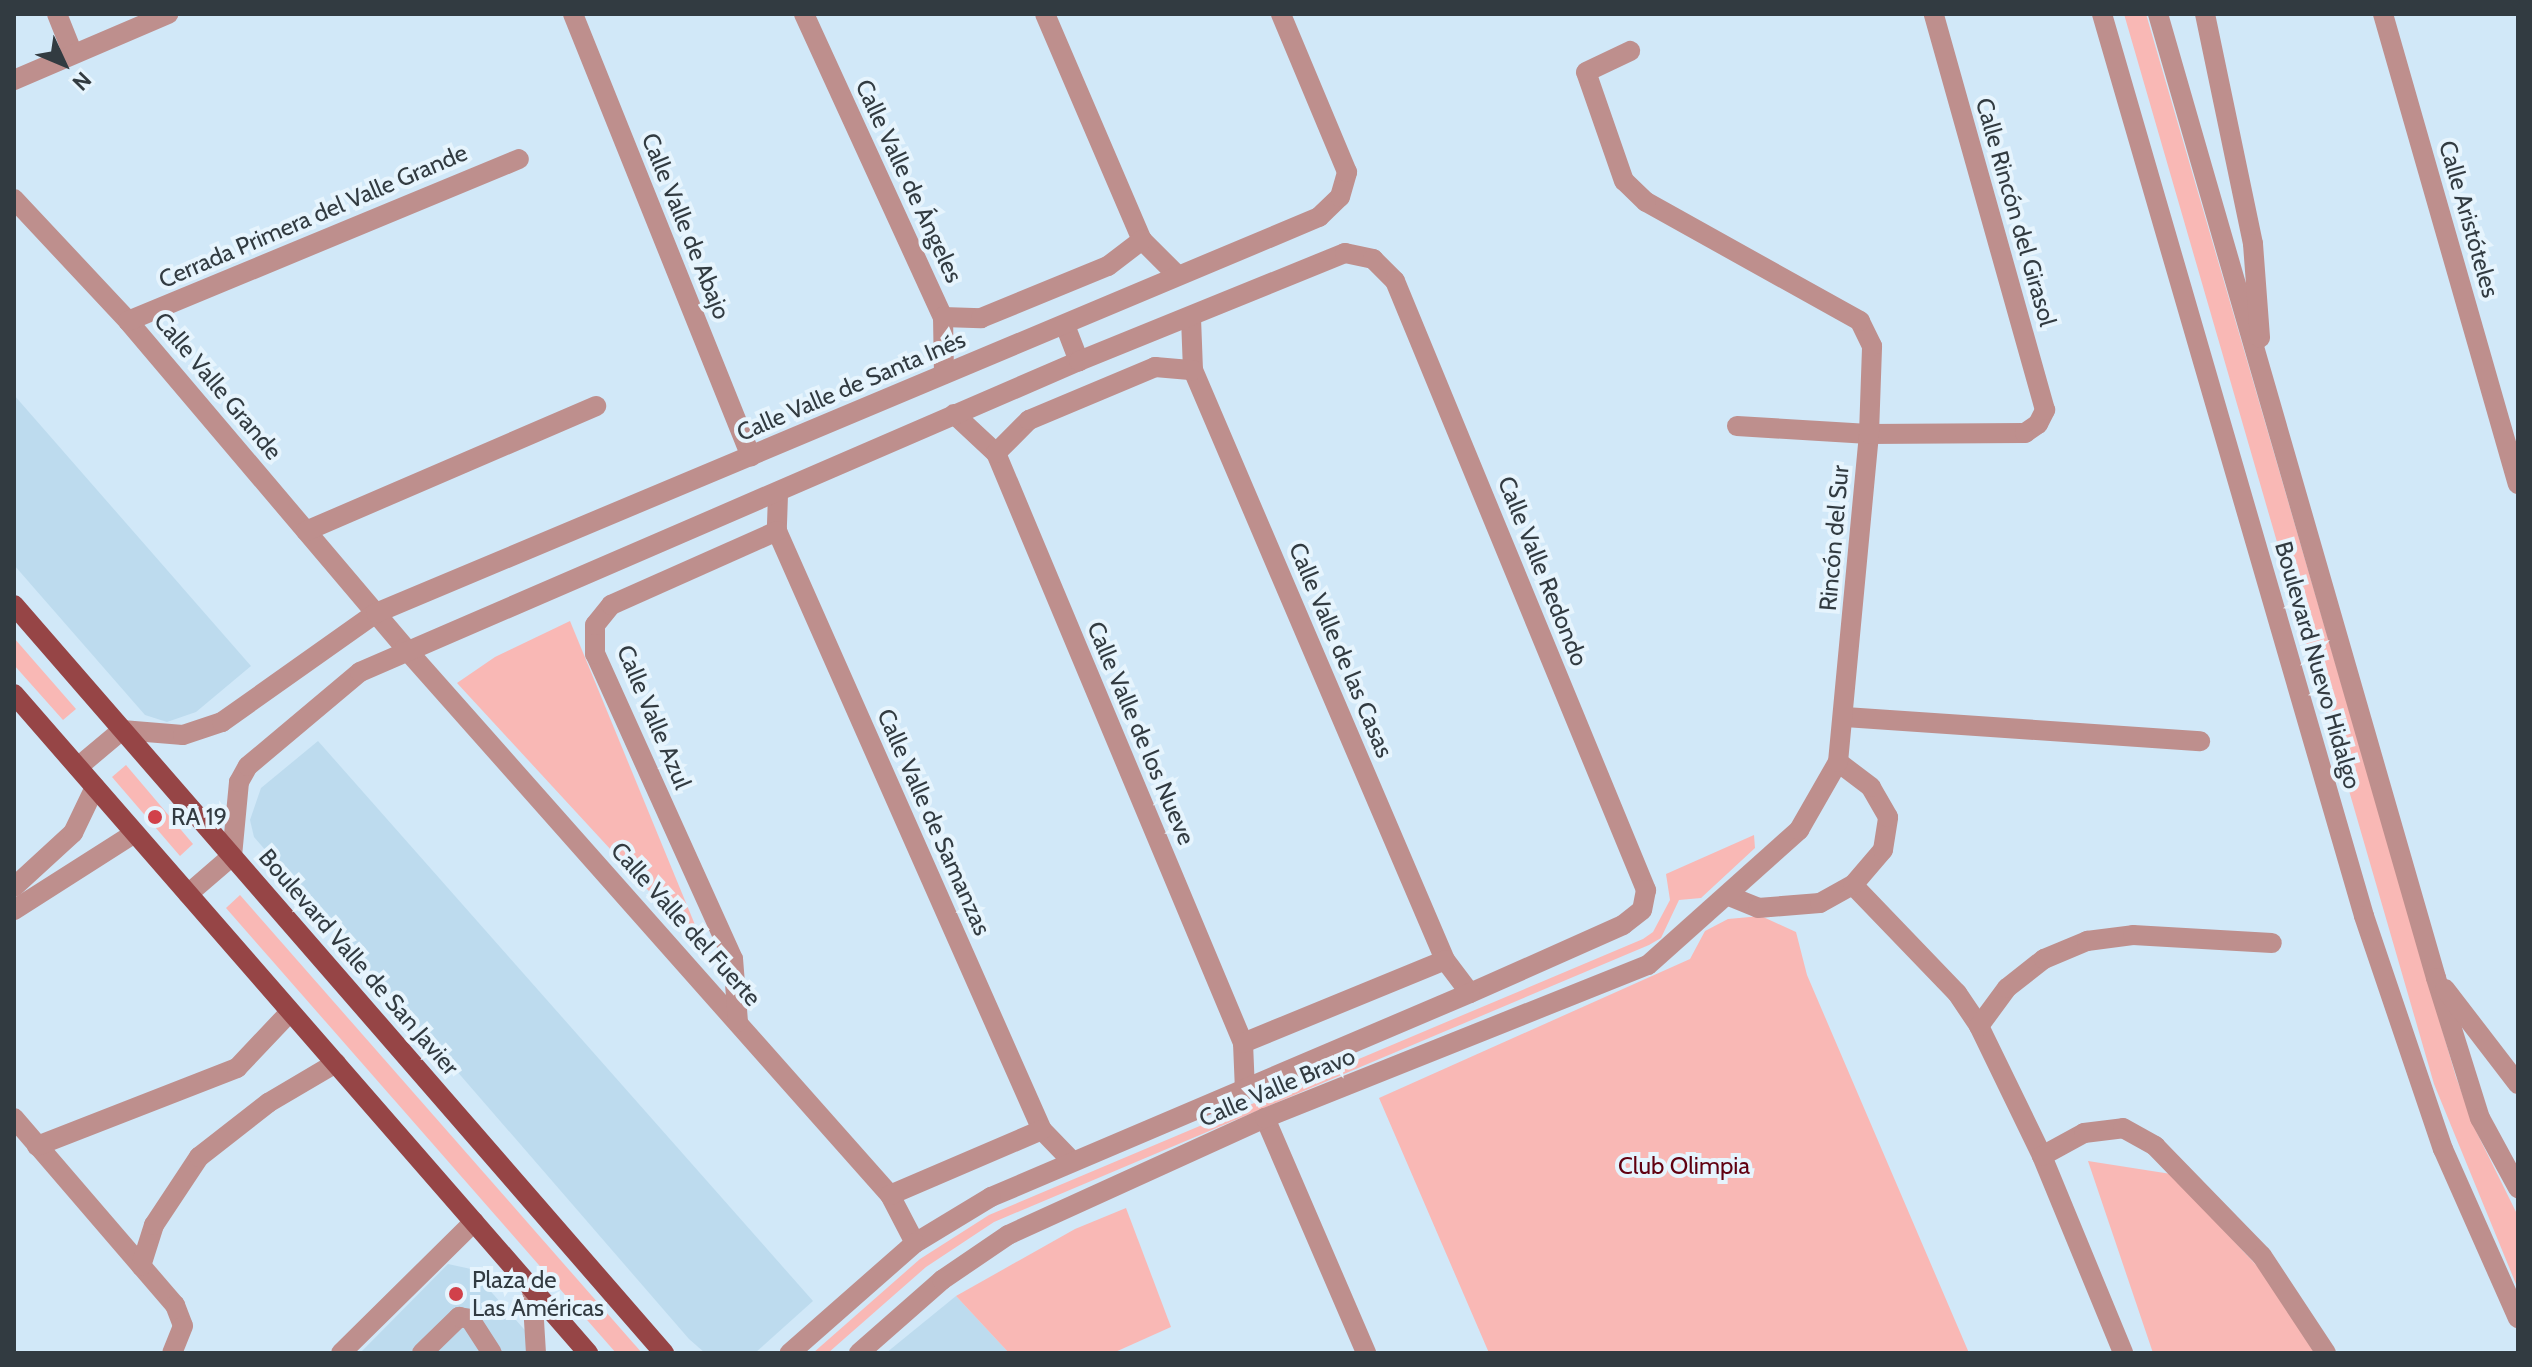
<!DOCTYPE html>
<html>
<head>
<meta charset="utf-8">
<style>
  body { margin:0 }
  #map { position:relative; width:2532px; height:1367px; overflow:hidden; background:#d1e8f8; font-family:Cabin,sans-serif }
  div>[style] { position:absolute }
  .built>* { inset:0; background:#bddbee }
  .green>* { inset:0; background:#f9b8b5 }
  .minor>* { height:20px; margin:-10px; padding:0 10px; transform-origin:10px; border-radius:10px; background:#be8f8d }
  .major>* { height:20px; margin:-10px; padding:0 10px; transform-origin:10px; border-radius:10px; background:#964546 }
  .dots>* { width:22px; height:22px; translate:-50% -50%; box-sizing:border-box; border:4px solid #e6f4fd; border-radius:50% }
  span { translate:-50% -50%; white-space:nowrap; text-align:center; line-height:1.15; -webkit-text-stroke:8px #e6f4fd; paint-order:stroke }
  .street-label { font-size:24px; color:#323b41 }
  .poi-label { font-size:24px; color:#323b41 }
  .left { translate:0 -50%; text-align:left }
  .park-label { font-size:24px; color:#610010 }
  .frame { position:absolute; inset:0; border:16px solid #323b41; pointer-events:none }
  .north { position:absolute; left:24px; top:24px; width:80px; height:80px; -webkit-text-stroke:6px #e6f4fd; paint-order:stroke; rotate:134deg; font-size:22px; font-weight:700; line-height:32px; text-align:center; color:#323b41 }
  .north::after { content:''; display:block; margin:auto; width:28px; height:36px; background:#323b41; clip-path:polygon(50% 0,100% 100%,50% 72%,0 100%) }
</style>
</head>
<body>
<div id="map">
  <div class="built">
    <i style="clip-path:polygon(14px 395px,251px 666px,196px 712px,167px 722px,145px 715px,14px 565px)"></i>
    <i style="clip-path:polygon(318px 741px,813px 1301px,755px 1353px,705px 1353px,689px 1339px,254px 837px,250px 820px,261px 788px)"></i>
    <i style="clip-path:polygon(448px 1264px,471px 1269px,545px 1353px,360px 1353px)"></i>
    <i style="clip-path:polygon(956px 1296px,1009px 1353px,886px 1353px)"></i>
  </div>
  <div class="green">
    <i style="clip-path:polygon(2124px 14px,2146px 14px,2456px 1077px,2477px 1133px,2518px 1216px,2518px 1289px,2434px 1084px)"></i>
    <i style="clip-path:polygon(570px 621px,707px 954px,457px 683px,495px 657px)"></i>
    <i style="clip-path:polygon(14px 638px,76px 709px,63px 720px,14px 665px)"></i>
    <i style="clip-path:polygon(126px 765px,193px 844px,180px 856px,112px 777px)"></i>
    <i style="clip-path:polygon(1754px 835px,1755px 848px,1701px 898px,1679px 900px,1661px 938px,1649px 945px,994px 1222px,926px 1267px,828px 1353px,813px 1353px,920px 1259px,989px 1215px,1643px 939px,1653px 932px,1670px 900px,1666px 874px)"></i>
    <i style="clip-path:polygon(240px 895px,642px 1353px,616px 1353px,226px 908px)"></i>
    <i style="clip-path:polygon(1761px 916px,1796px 932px,1807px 975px,1969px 1353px,1489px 1353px,1379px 1098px,1690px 959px,1705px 931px,1728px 919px)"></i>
    <i style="clip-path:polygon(2088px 1161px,2171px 1174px,2274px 1284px,2315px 1353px,2153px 1353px)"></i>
    <i style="clip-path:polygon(1126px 1208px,1171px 1327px,1113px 1353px,1009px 1353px,956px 1296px,1075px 1229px)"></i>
  </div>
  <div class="minor">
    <i style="left:57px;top:14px;width:43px;rotate:68.2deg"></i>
    <i style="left:573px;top:14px;width:477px;rotate:68.1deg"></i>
    <i style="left:804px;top:14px;width:333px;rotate:65.4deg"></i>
    <i style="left:943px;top:317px;width:57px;rotate:89deg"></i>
    <i style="left:1045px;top:14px;width:246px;rotate:66.8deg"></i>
    <i style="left:1142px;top:240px;width:49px;rotate:45deg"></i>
    <i style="left:2102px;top:14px;width:939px;rotate:73.8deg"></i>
    <i style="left:2364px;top:916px;width:246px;rotate:71.3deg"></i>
    <i style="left:2443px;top:1149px;width:185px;rotate:66.1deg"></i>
    <i style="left:2158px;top:14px;width:1003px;rotate:73.91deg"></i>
    <i style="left:2436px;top:978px;width:147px;rotate:72.6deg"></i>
    <i style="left:2480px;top:1118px;width:80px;rotate:61.5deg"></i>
    <i style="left:2205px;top:14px;width:235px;rotate:78.2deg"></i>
    <i style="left:2253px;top:244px;width:94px;rotate:85.7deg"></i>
    <i style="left:2383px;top:14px;width:489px;rotate:74deg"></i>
    <i style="left:14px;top:80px;width:168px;rotate:-23.2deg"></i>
    <i style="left:14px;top:199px;width:167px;rotate:46.9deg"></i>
    <i style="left:128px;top:321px;width:429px;rotate:49.7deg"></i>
    <i style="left:405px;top:648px;width:731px;rotate:48.44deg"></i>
    <i style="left:890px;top:1195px;width:54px;rotate:62.5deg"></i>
    <i style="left:943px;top:317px;width:38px;rotate:2deg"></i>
    <i style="left:981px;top:318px;width:137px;rotate:-22.3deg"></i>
    <i style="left:1108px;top:266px;width:43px;rotate:-37.4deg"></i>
    <i style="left:1191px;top:318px;width:52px;rotate:87.8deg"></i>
    <i style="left:1193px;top:370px;width:642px;rotate:66.87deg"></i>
    <i style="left:1445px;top:960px;width:41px;rotate:52.9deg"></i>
    <i style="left:128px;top:321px;width:423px;rotate:-22.5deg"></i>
    <i style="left:1065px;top:325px;width:39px;rotate:69deg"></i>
    <i style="left:954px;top:414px;width:57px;rotate:42.9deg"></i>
    <i style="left:996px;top:453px;width:640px;rotate:67.28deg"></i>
    <i style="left:1243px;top:1043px;width:47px;rotate:87.6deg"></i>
    <i style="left:1737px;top:426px;width:132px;rotate:3.5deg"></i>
    <i style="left:1869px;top:434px;width:156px;rotate:-0.4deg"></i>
    <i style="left:2025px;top:433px;width:16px;rotate:-35deg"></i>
    <i style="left:2038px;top:424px;width:16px;rotate:-63deg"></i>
    <i style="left:2045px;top:410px;width:411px;rotate:-105.7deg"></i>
    <i style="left:996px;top:453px;width:47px;rotate:-45deg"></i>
    <i style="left:1029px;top:420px;width:137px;rotate:-22.8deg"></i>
    <i style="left:1155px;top:367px;width:38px;rotate:5deg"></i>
    <i style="left:778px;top:495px;width:36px;rotate:92deg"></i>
    <i style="left:777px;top:531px;width:655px;rotate:66.14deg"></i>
    <i style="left:1042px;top:1130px;width:40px;rotate:46deg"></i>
    <i style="left:306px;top:531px;width:316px;rotate:-23.3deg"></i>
    <i style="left:1845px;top:717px;width:356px;rotate:3.9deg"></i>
    <i style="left:78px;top:767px;width:57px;rotate:-40.1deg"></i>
    <i style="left:122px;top:730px;width:61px;rotate:4.7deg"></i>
    <i style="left:183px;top:735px;width:41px;rotate:-18.4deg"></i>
    <i style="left:222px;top:722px;width:189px;rotate:-35.3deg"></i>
    <i style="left:376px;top:613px;width:1023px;rotate:-22.78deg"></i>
    <i style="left:1319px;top:217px;width:29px;rotate:-44deg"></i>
    <i style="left:1340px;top:197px;width:26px;rotate:-74deg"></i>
    <i style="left:1347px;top:172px;width:171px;rotate:-112.7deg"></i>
    <i style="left:1853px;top:885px;width:150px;rotate:46.1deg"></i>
    <i style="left:1957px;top:993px;width:40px;rotate:56deg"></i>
    <i style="left:1979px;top:1026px;width:144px;rotate:64.1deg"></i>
    <i style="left:2042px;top:1156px;width:213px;rotate:67.6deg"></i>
    <i style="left:14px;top:887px;width:80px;rotate:-42.5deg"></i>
    <i style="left:73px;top:833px;width:51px;rotate:-64.4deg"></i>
    <i style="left:188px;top:894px;width:58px;rotate:-40.8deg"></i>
    <i style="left:232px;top:856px;width:74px;rotate:-84.6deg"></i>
    <i style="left:239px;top:782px;width:18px;rotate:-61deg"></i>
    <i style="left:248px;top:766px;width:146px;rotate:-40deg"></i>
    <i style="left:360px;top:672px;width:783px;rotate:-23.39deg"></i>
    <i style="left:1079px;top:361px;width:287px;rotate:-22.1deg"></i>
    <i style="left:1345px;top:253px;width:29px;rotate:12deg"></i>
    <i style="left:1373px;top:259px;width:31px;rotate:45deg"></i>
    <i style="left:1395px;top:281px;width:659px;rotate:67.6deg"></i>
    <i style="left:1646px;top:890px;width:20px;rotate:101deg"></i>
    <i style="left:1642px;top:910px;width:24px;rotate:142deg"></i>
    <i style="left:1623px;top:925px;width:167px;rotate:156deg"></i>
    <i style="left:1470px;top:993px;width:521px;rotate:156.93deg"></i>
    <i style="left:991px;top:1197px;width:89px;rotate:148.8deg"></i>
    <i style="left:915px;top:1243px;width:167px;rotate:138.7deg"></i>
    <i style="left:1729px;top:896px;width:31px;rotate:22deg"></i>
    <i style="left:1758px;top:908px;width:62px;rotate:-4.6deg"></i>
    <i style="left:1820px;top:903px;width:38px;rotate:-29deg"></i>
    <i style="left:1853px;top:885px;width:46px;rotate:-49.4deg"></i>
    <i style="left:1883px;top:850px;width:33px;rotate:-81deg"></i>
    <i style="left:1888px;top:817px;width:34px;rotate:-120deg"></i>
    <i style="left:1871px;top:787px;width:41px;rotate:-142.9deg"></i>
    <i style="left:14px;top:910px;width:143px;rotate:-32.5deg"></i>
    <i style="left:2445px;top:989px;width:120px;rotate:52.5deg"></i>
    <i style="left:738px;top:1022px;width:63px;rotate:-94.5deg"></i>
    <i style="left:733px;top:959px;width:335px;rotate:-114.3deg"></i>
    <i style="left:595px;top:654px;width:29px;rotate:-90deg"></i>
    <i style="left:595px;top:625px;width:26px;rotate:-51deg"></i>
    <i style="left:611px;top:605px;width:182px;rotate:-24deg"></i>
    <i style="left:1979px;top:1026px;width:47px;rotate:-53.6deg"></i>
    <i style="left:2007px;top:988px;width:47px;rotate:-38.1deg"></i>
    <i style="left:2044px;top:959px;width:47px;rotate:-22.7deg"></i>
    <i style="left:2087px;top:941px;width:46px;rotate:-7.4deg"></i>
    <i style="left:2133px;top:935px;width:139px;rotate:3.3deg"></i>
    <i style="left:1243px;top:1043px;width:218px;rotate:-22.3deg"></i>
    <i style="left:14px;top:1118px;width:247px;rotate:49.3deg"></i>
    <i style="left:175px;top:1305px;width:22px;rotate:69deg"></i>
    <i style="left:183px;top:1326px;width:29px;rotate:112deg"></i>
    <i style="left:1265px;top:1118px;width:256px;rotate:66.7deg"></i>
    <i style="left:37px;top:1146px;width:215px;rotate:-21.3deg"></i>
    <i style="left:237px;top:1068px;width:77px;rotate:-46.6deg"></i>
    <i style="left:2042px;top:1156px;width:48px;rotate:-28.7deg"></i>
    <i style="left:2084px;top:1133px;width:39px;rotate:-7deg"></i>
    <i style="left:2123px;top:1128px;width:37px;rotate:29deg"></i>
    <i style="left:2155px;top:1146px;width:153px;rotate:45.8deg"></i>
    <i style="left:2262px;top:1256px;width:116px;rotate:56.6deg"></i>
    <i style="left:890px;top:1195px;width:165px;rotate:-23.2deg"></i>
    <i style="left:141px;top:1266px;width:43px;rotate:-72.4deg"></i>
    <i style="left:154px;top:1225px;width:82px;rotate:-56.5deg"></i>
    <i style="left:199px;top:1157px;width:88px;rotate:-38deg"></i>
    <i style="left:268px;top:1103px;width:79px;rotate:-30.5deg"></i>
    <i style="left:532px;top:1288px;width:65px;rotate:86.5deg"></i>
    <i style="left:341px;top:1353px;width:187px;rotate:-44.6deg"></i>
    <i style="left:422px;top:1353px;width:52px;rotate:-44.2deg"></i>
    <i style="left:459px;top:1317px;width:11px;rotate:10deg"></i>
    <i style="left:470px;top:1319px;width:40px;rotate:57.1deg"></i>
    <i style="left:859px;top:1353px;width:111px;rotate:-41.3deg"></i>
    <i style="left:942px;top:1280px;width:80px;rotate:-34.3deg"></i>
    <i style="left:1008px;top:1235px;width:282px;rotate:-24.5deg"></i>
    <i style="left:1265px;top:1118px;width:412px;rotate:-21.8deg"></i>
    <i style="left:1648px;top:965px;width:203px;rotate:-41.8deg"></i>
    <i style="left:1799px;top:830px;width:78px;rotate:-60.2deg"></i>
    <i style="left:1838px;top:762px;width:329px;rotate:-84.6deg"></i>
    <i style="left:1869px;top:434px;width:88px;rotate:-88deg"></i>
    <i style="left:1872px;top:346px;width:28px;rotate:-116deg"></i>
    <i style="left:1860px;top:321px;width:245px;rotate:-150.9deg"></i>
    <i style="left:1646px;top:202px;width:30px;rotate:-136deg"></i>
    <i style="left:1624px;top:181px;width:115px;rotate:-109.2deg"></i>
    <i style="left:1586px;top:72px;width:49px;rotate:-25.5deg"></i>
  </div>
  <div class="major">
    <i style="left:14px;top:605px;width:991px;rotate:49.01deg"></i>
    <i style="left:14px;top:694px;width:874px;rotate:48.94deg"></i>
  </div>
  <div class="dots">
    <i style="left:155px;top:817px;background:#d1414a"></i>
    <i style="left:456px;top:1294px;background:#d1414a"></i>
  </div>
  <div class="street-label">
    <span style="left:909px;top:181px;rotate:65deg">Calle Valle de Ángeles</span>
    <span style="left:2016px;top:212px;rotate:74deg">Calle Rincón del Girasol</span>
    <span style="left:313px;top:216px;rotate:-23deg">Cerrada Primera del Valle Grande</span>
    <span style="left:2469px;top:219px;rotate:74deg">Calle Aristóteles</span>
    <span style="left:686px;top:226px;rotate:68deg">Calle Valle de Abajo</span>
    <span style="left:218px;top:386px;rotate:50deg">Calle Valle Grande</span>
    <span style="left:851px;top:386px;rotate:-23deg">Calle Valle de Santa Inés</span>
    <span style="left:1834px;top:538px;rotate:-85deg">Rincón del Sur</span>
    <span style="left:1543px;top:571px;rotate:68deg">Calle Valle Redondo</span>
    <span style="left:1341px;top:650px;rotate:67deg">Calle Valle de las Casas</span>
    <span style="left:2318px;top:665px;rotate:74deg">Boulevard Nuevo Hidalgo</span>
    <span style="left:654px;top:717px;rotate:67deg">Calle Valle Azul</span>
    <span style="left:1141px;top:733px;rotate:67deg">Calle Valle de los Nueve</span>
    <span style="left:934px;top:822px;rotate:66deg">Calle Valle de Samanzas</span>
    <span style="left:686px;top:924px;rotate:48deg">Calle Valle del Fuerte</span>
    <span style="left:359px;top:962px;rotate:49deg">Boulevard Valle de San Javier</span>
    <span style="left:1277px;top:1087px;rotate:-23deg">Calle Valle Bravo</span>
  </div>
  <div class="poi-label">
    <span class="left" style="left:171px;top:817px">RA 19</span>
    <span class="left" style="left:472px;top:1294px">Plaza de<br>Las Américas</span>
  </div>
  <div class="park-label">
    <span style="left:1684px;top:1166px">Club Olimpia</span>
  </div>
  <div class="frame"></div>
  <div class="north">N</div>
</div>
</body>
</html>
